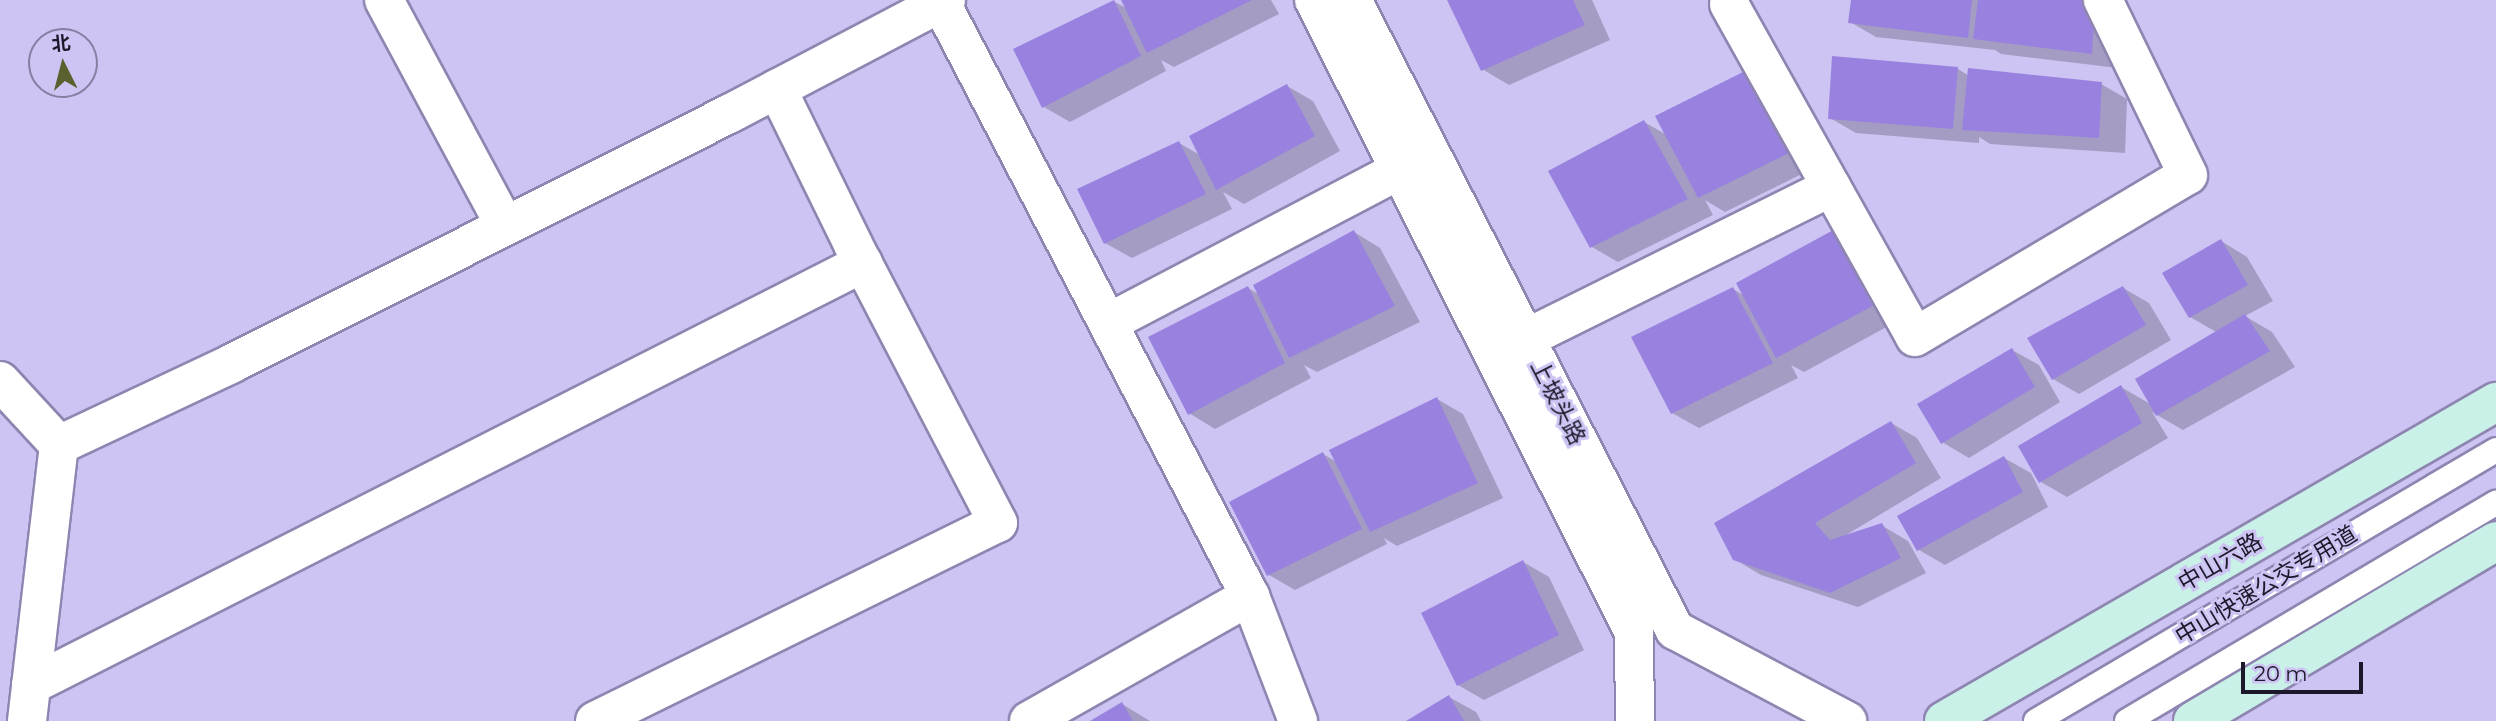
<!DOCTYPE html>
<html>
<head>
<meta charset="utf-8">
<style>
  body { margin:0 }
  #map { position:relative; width:2496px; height:721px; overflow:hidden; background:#cdc4f3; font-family:Montserrat,"Noto Sans SC",sans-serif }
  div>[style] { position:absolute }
  .shadow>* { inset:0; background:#0003 }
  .building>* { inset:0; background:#9982df }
  .roads { filter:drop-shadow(2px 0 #8e85b1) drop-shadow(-2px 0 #8e85b1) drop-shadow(0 2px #8e85b1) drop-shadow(0 -2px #8e85b1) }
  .service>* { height:24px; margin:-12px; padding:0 12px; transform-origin:12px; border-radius:12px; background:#fff }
  .minor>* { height:38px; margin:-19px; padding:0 19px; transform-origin:19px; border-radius:19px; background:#fff }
  .tertiary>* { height:38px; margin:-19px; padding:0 19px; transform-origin:19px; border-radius:19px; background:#fff }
  .secondary>* { height:38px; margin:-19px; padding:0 19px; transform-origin:19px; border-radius:19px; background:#caf1e8 }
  span { translate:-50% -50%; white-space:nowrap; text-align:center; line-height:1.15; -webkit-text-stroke:6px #cdc4f3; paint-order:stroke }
  .street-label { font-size:23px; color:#1c1829 }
  .north { position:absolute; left:28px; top:28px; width:70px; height:70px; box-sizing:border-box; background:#cdc4f3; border:2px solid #867fa2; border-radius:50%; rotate:354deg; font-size:19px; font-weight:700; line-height:28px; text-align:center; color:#1c1829 }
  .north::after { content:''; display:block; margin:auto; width:24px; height:32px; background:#5b602e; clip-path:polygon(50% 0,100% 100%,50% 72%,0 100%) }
  .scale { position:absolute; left:2241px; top:662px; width:122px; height:32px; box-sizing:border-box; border:4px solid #1c1829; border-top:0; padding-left:9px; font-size:21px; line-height:24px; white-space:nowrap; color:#1c1829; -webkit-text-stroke:5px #cdc4f3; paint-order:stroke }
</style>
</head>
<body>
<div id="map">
  <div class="shadow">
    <i style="clip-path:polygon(1123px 0,1271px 0,1279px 14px,1174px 67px,1161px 60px,1166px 71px,1070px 122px,1044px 107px,1113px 1px,1128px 9px)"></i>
    <i style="clip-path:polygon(1449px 0,1592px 0,1610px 40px,1509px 85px,1482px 69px)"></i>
    <i style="clip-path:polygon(1853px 0,2088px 0,2118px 68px,2001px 54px,1995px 50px,1876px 37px,1850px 22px)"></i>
    <i style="clip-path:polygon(1958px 69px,1969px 76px,2101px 84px,2127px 99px,2125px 153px,1990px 144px,1979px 137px,1979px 143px,1856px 133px,1830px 118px)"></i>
    <i style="clip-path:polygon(1751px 70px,1818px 166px,1725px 212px,1705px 200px,1713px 215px,1618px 262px,1592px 247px,1644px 122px,1667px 135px)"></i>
    <i style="clip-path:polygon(1287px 86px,1313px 101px,1340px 151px,1244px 204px,1223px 192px,1232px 209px,1132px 258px,1105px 243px,1179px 143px,1200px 155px)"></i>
    <i style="clip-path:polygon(1837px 230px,1903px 318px,1804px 372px,1791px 365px,1798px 378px,1699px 428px,1672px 413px,1733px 289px,1745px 296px)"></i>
    <i style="clip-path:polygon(1354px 232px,1380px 248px,1420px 322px,1317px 372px,1304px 365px,1311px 378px,1215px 429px,1189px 413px,1248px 288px,1260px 295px)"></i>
    <i style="clip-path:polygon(2221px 241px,2247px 257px,2273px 301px,2245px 316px,2272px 332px,2295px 367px,2183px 430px,2152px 412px,2168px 438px,2067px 497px,2041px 482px,2121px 387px,2152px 405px,2218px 333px,2190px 317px)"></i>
    <i style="clip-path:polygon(2123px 288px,2149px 303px,2171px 340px,2079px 394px,2053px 379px)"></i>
    <i style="clip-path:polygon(2012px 350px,2039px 365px,2060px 402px,1969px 458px,1942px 442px)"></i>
    <i style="clip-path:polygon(1437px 399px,1463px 414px,1503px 498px,1397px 546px,1384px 538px,1387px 544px,1295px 590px,1269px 575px,1323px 454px,1337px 462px)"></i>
    <i style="clip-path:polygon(1891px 423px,1917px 438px,1941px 478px,1846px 535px,1881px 525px,1908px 541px,1926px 573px,1858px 607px,1761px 575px,1734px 559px)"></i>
    <i style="clip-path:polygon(2004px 458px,2031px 473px,2048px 507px,1945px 565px,1919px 550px)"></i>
    <i style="clip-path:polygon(1523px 562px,1549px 577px,1584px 650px,1484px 700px,1458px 685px)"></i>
    <i style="clip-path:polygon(1449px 697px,1476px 712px,1481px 721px,1409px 721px)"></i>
    <i style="clip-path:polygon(1122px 704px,1150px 721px,1093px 721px)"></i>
  </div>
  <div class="building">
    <i style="clip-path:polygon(1114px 0,1141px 56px,1042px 108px,1013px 49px)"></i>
    <i style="clip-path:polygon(1121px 0,1252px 0,1147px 53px)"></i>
    <i style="clip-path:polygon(1447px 0,1573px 0,1585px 25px,1481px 71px)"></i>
    <i style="clip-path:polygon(1851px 0,1972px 0,1968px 38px,1848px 23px)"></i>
    <i style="clip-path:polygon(1978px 0,2095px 0,2092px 54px,1973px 39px)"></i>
    <i style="clip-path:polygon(1832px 56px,1958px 67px,1953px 129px,1828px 119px)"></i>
    <i style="clip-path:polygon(1751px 68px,1793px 151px,1698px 198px,1655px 116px)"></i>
    <i style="clip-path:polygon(1968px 68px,2102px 82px,2099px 138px,1962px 130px)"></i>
    <i style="clip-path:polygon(1287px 84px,1315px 136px,1216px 190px,1189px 136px)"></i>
    <i style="clip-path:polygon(1644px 120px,1688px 199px,1590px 248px,1548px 171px)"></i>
    <i style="clip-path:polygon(1179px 141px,1206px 194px,1104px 244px,1077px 189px)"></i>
    <i style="clip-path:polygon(1837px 228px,1878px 303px,1776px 358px,1736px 283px)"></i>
    <i style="clip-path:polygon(1354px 230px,1395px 306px,1289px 358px,1253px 285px)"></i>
    <i style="clip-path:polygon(2221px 239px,2248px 285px,2189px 318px,2162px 273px)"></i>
    <i style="clip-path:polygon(1248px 286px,1285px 363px,1188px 415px,1148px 337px)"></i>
    <i style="clip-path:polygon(2123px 286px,2146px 325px,2052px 380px,2027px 338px)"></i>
    <i style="clip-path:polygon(1733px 287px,1773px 363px,1671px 414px,1631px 337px)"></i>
    <i style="clip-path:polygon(2245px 314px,2270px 351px,2156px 416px,2135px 379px)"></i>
    <i style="clip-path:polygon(2012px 348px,2035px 387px,1941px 444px,1917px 404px)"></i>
    <i style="clip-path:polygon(2121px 385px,2142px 423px,2039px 483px,2018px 446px)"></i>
    <i style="clip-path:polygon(1437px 397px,1478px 483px,1370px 532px,1329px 450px)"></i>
    <i style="clip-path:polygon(1891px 421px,1916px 463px,1815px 523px,1830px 540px,1882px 523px,1901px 558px,1830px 593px,1733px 560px,1714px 523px)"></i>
    <i style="clip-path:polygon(1323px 452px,1362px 529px,1267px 576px,1229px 502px)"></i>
    <i style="clip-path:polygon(2004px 456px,2023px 492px,1917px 551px,1897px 516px)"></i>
    <i style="clip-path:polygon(1523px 560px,1559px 635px,1457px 686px,1421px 613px)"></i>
    <i style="clip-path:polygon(1449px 695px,1464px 721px,1406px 721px)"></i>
    <i style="clip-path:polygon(1122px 702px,1133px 721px,1090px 721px)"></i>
  </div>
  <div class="roads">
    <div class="service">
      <i style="left:2036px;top:721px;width:534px;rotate:-30.5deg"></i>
      <i style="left:2127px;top:721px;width:429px;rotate:-30.6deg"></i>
    </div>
    <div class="minor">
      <i style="left:941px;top:3px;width:669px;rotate:62.48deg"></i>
      <i style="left:1250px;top:596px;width:134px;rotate:69deg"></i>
      <i style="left:1729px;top:4px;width:381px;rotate:60.8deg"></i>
      <i style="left:1915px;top:337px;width:317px;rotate:-30.7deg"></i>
      <i style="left:2188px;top:175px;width:195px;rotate:-115.9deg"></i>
      <i style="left:1108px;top:323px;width:329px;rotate:-27.7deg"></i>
      <i style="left:1525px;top:339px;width:342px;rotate:-26.4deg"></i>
      <i style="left:31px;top:685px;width:933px;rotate:-26.89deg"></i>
      <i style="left:27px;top:721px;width:278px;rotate:-83.4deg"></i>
      <i style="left:595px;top:721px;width:449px;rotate:-26.2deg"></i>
      <i style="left:998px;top:523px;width:314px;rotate:-117.5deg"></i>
      <i style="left:853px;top:244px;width:173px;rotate:-116.1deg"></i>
      <i style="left:1029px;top:721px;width:254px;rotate:-29.5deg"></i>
    </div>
    <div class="tertiary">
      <i style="left:384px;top:0;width:256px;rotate:61.8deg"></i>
      <i style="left:1314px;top:0;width:708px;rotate:63.15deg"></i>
      <i style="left:1634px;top:632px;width:89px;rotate:89.4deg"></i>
      <i style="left:1352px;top:0;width:708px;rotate:62.86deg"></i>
      <i style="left:1675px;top:630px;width:195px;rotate:27.9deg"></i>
      <i style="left:0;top:381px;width:87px;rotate:47.3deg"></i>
      <i style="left:59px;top:445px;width:192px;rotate:-25.2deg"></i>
      <i style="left:233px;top:363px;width:555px;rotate:-26.66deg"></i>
      <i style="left:729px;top:114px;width:245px;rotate:-27.7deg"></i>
    </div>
    <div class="secondary">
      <i style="left:1944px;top:721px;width:638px;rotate:-30.02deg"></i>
      <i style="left:2193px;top:721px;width:352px;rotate:-30.7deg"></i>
    </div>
  </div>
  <div class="street-label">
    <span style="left:1558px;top:402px;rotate:63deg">上坡头路</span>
    <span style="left:2220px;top:562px;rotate:-30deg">中山六路</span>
    <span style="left:2266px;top:585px;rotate:-31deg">中山快速公交专用道</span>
  </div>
  <div class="north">北</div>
  <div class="scale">20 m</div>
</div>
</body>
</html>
